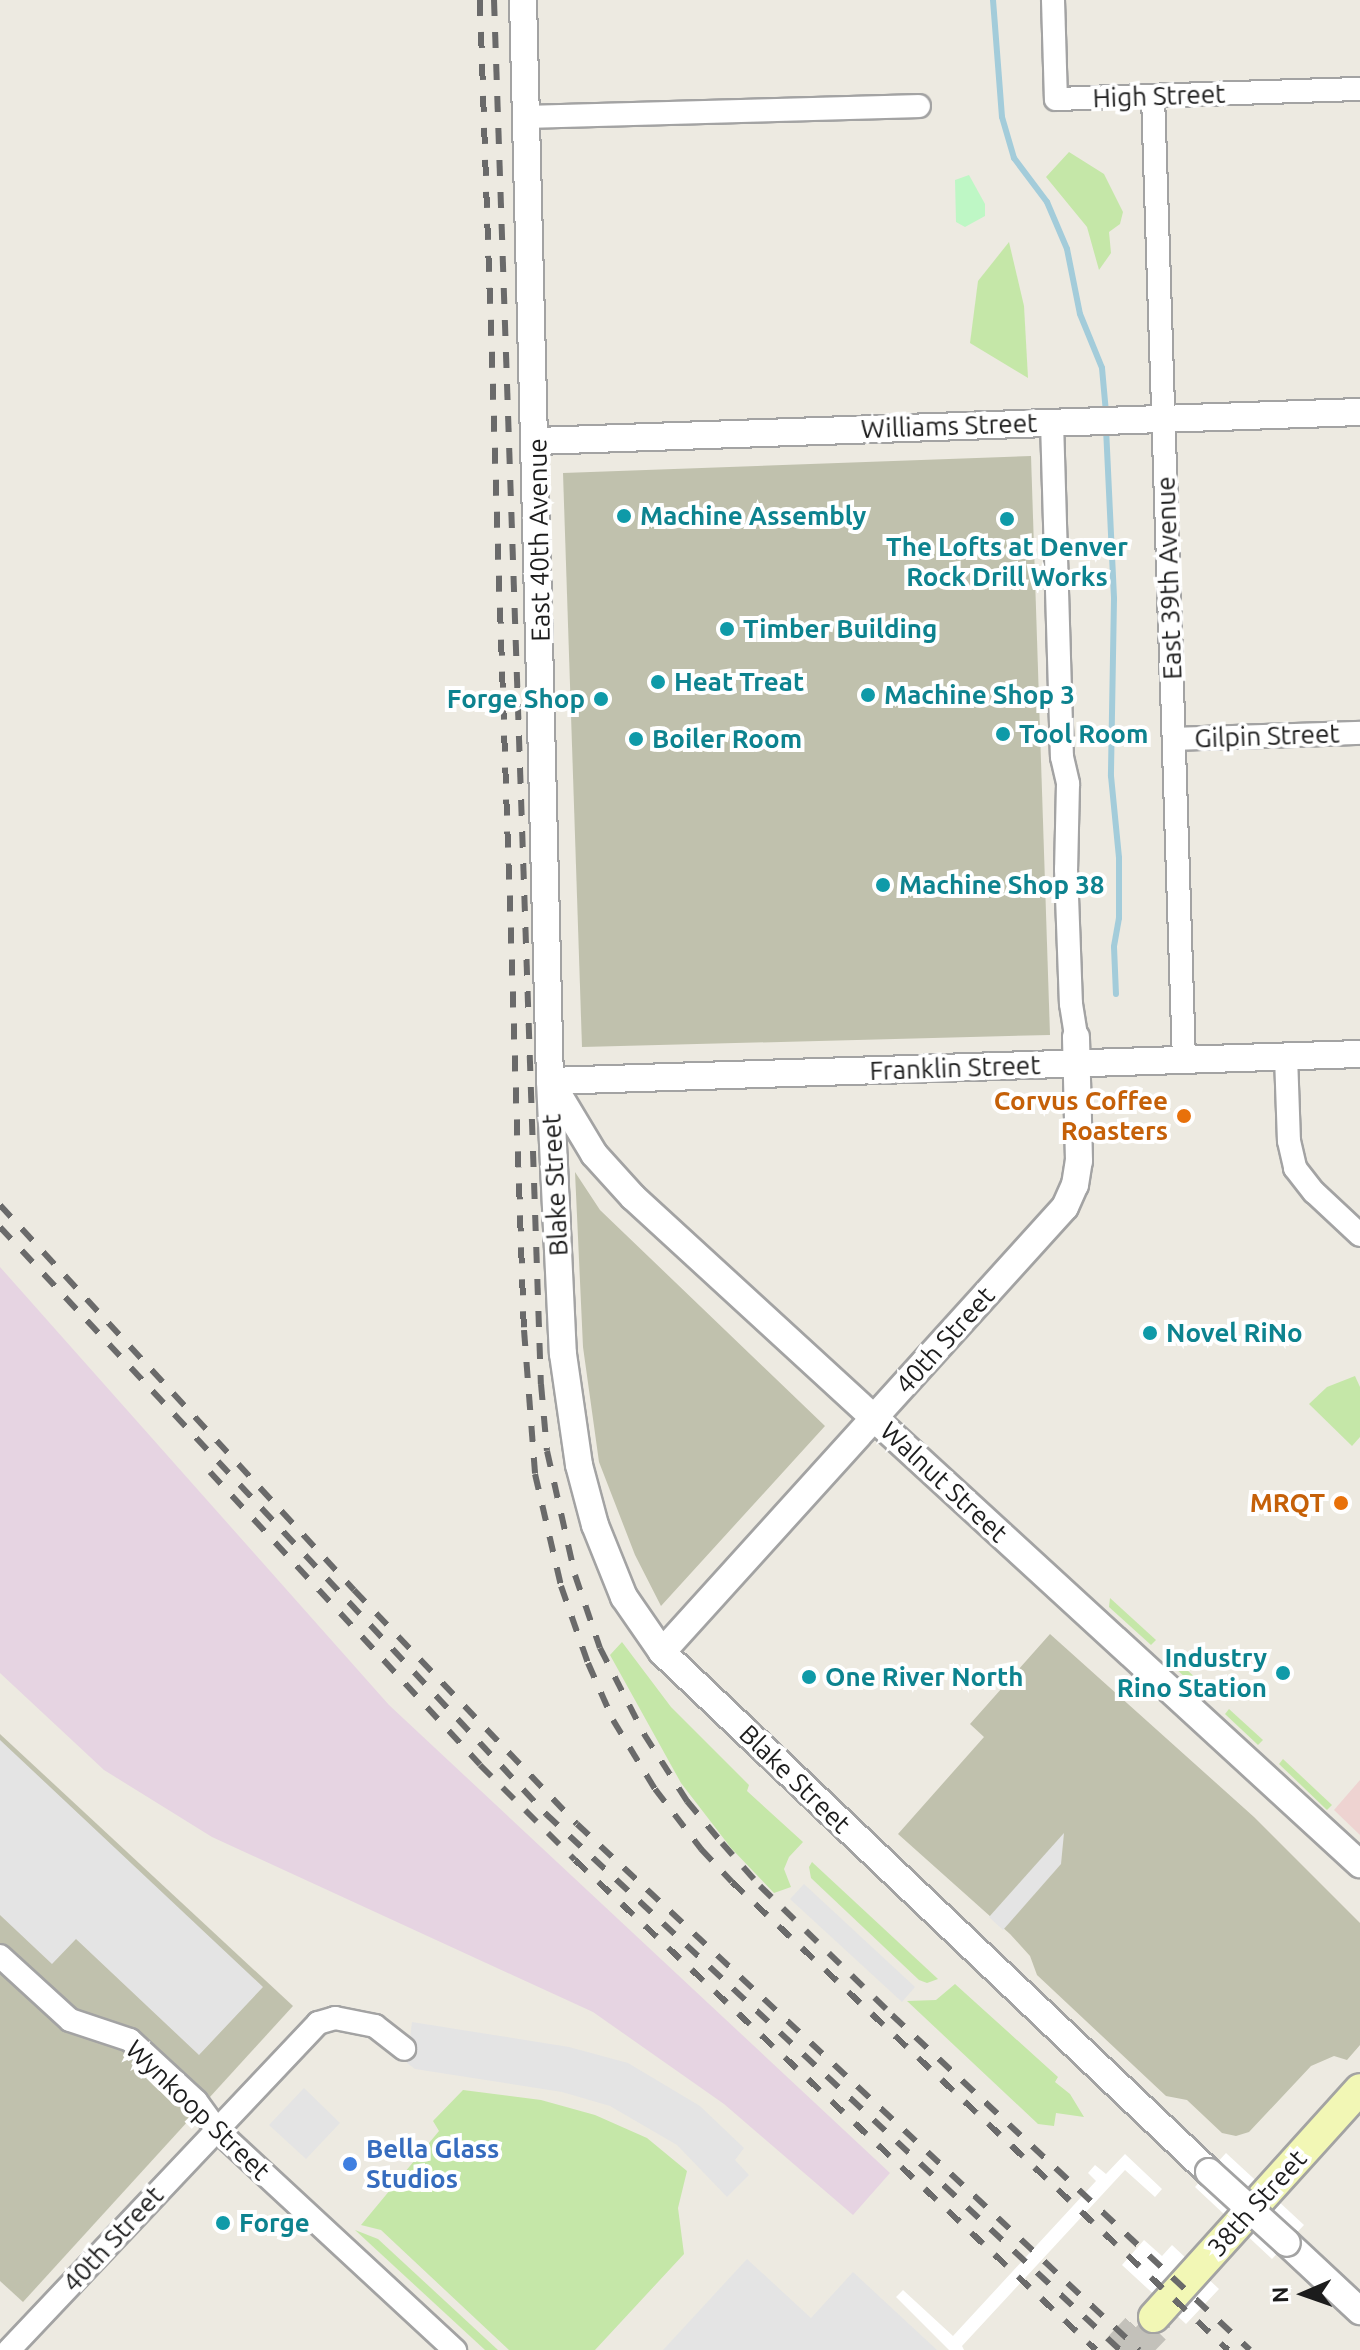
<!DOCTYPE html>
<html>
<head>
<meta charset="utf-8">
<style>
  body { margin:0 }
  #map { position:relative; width:1360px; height:2350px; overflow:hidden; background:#edeae1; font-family:Ubuntu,sans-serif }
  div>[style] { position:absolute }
  .commercial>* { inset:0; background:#eed3d1 }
  .industrial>* { inset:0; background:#e6d4e2 }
  .construction>* { inset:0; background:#c0c1ad }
  .grass>* { inset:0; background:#c5e7a8 }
  .park>* { inset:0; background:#bef7c5 }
  .parking>* { inset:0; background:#e4e4e4 }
  .pier>* { inset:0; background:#fff }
  .stream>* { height:6px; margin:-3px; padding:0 3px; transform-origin:3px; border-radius:3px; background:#a3ccda }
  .secondary-tunnel>* { height:30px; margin-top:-15px; transform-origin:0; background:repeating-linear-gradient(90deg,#c3c1ba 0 30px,transparent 0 45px) }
  .roads { filter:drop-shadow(2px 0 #a3a3a3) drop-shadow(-2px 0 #a3a3a3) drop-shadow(0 2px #a3a3a3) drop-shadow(0 -2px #a3a3a3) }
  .minor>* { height:22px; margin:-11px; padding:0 11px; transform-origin:11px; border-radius:11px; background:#fff }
  .tertiary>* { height:26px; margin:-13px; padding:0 13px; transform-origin:13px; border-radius:13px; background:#fff }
  .secondary>* { height:30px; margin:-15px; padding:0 15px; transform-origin:15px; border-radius:15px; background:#f2f7b5 }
  .rail>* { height:6px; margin-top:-3px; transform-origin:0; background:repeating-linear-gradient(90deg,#6a6a6a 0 16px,transparent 0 32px) }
  .bridges { filter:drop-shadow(2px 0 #a3a3a3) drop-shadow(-2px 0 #a3a3a3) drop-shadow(0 2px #a3a3a3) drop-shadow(0 -2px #a3a3a3) }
  .tertiary-bridge>* { height:26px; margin:-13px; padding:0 13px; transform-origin:13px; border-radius:13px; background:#fff }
  .dots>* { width:22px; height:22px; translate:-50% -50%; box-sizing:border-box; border:4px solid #fff; border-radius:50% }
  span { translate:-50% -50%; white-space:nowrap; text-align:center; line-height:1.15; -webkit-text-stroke:8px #fff; paint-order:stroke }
  .street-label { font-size:26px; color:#1c1c1c }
  .culture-label { font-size:26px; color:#0d838f; font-weight:700 }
  .left { translate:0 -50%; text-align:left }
  .right { translate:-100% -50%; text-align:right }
  .food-label { font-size:26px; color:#c56008; font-weight:700 }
  .shop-label { font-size:26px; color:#366cbe; font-weight:700 }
  .north { position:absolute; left:1264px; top:2254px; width:80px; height:80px; -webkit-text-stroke:6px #fff; paint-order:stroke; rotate:268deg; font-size:22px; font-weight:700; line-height:32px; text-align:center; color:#1c1c1c }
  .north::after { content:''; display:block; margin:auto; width:28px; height:36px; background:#1c1c1c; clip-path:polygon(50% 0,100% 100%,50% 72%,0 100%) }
</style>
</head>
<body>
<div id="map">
  <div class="commercial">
    <i style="clip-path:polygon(1360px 1780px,1360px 1835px,1334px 1810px)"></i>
  </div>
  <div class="industrial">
    <i style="clip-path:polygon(0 1267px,389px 1705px,890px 2173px,853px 2215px,724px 2104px,593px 2012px,212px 1837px,104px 1770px,0 1673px)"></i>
  </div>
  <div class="construction">
    <i style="clip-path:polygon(1031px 456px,1050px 1035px,582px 1047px,563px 473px)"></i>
    <i style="clip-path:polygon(575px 1172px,600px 1210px,825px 1426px,661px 1606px,635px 1555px,599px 1462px,583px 1347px)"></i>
    <i style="clip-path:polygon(1050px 1634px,1254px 1817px,1360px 1923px,1360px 2045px,1347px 2060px,1334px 2056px,1311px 2066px,1249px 2132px,1236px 2136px,1222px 2133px,1187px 2100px,1166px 2096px,1037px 1975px,1030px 1956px,1010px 1934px,898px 1834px,984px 1737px,970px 1724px)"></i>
    <i style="clip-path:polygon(0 1734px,293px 2006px,23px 2302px,0 2281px)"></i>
  </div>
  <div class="grass">
    <i style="clip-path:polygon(1069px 152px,1104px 174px,1123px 212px,1120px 224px,1109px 232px,1111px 253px,1099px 270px,1087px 227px,1046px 177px)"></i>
    <i style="clip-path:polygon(1009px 242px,1024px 306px,1028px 378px,970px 343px,978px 281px)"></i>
    <i style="clip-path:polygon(1355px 1376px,1360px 1387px,1360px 1437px,1352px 1446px,1309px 1404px,1327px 1387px)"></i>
    <i style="clip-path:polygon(1110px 1598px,1156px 1640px,1151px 1645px,1109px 1607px)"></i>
    <i style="clip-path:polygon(622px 1642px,671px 1707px,749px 1785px,747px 1791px,803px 1842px,789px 1857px,784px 1869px,791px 1887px,774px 1893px,731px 1848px,681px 1783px,610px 1655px)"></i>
    <i style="clip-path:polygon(1175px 1659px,1209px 1690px,1204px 1695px,1171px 1664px)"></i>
    <i style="clip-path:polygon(1229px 1709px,1263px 1740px,1258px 1745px,1225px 1714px)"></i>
    <i style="clip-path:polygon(1283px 1759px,1332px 1805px,1327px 1810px,1279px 1764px)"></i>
    <i style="clip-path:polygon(812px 1862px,938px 1979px,927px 1983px,919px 1980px,811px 1878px,809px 1867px)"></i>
    <i style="clip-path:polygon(955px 1984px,1058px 2077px,1055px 2082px,1070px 2094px,1084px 2117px,1056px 2113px,1054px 2126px,1038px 2124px,907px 2001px,936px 2000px)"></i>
    <i style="clip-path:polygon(463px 2090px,541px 2100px,595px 2115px,647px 2138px,687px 2171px,678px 2208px,684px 2254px,595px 2350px,509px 2350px,381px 2230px,361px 2225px,439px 2131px,433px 2121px)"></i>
    <i style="clip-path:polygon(355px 2230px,378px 2239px,498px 2350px,485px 2350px)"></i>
  </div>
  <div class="park">
    <i style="clip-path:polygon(969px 175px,985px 204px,985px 216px,965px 227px,956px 222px,955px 180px)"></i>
  </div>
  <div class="parking">
    <i style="clip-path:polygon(0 1740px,263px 1987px,199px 2055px,76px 1939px,52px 1964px,0 1915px)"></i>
    <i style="clip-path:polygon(1064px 1833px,1061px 1864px,1003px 1930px,989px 1917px)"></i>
    <i style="clip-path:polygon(804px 1884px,915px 1987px,902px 2002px,790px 1899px)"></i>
    <i style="clip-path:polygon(412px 2022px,569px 2047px,628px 2063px,700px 2106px,744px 2148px,735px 2160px,749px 2175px,727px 2197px,677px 2145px,610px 2106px,562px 2092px,415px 2069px,407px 2063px)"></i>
    <i style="clip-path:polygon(304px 2088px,340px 2123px,306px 2159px,269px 2125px)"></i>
    <i style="clip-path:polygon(747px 2259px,811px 2318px,853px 2272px,937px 2350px,663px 2350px)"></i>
  </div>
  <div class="pier">
    <i style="clip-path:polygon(1226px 2153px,1304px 2225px,1272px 2259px,1195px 2187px)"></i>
    <i style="clip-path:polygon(1125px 2154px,1162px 2189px,1155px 2197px,1125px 2170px,962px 2346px,964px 2350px,949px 2350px,896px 2297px,903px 2290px,953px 2336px,1096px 2181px,1088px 2173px,1095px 2165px,1106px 2174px)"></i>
    <i style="clip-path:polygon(1144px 2240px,1162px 2256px,1172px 2245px,1219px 2289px,1186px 2324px,1122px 2265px)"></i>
  </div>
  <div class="stream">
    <i style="left:993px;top:0;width:117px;rotate:85.6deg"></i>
    <i style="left:1002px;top:117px;width:43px;rotate:73.7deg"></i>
    <i style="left:1014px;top:158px;width:55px;rotate:53.1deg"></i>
    <i style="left:1047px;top:202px;width:51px;rotate:66.9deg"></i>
    <i style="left:1067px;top:249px;width:66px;rotate:78.7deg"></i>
    <i style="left:1080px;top:314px;width:58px;rotate:67.8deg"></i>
    <i style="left:1102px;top:368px;width:45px;rotate:84.9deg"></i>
    <i style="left:1106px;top:428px;width:171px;rotate:87.3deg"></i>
    <i style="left:1114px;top:599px;width:177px;rotate:91deg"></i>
    <i style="left:1111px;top:776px;width:82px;rotate:84.4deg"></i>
    <i style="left:1119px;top:858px;width:60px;rotate:90deg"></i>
    <i style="left:1119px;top:918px;width:29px;rotate:100deg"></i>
    <i style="left:1114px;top:947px;width:47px;rotate:87.6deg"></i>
  </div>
  <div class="secondary-tunnel">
    <i style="left:1116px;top:2350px;width:42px;rotate:-46.9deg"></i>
    <i style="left:1145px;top:2319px;width:9px;rotate:-13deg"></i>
    <i style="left:1154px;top:2317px;width:12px;rotate:85deg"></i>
    <i style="left:1155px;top:2329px;width:29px;rotate:134deg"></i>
  </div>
  <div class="roads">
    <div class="minor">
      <i style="left:1053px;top:0;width:99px;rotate:88.3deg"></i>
      <i style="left:1056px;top:99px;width:304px;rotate:-1.9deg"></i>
      <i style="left:1153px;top:96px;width:963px;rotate:88.16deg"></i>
      <i style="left:527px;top:117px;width:392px;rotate:-1.6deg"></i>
      <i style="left:1052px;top:422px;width:335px;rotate:88.3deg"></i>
      <i style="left:1062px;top:757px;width:28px;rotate:77deg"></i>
      <i style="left:1068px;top:784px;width:85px;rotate:91.3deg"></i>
      <i style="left:1066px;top:869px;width:135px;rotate:87.9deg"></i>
      <i style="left:1071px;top:1004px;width:33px;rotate:81deg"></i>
      <i style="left:1175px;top:739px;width:185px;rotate:-1.9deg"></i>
      <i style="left:1286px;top:1056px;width:85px;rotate:88deg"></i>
      <i style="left:1289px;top:1141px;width:28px;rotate:77deg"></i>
      <i style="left:1295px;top:1168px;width:31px;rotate:52deg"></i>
      <i style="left:1314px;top:1192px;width:63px;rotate:43.1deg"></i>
      <i style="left:0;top:1956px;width:95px;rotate:42.4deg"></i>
      <i style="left:70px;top:2020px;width:63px;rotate:18.4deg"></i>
      <i style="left:130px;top:2040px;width:90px;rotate:42.7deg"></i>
      <i style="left:196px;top:2101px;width:34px;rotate:54deg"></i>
      <i style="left:216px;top:2129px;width:326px;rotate:42.8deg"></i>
      <i style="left:9px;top:2350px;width:450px;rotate:-46.6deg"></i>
      <i style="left:318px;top:2023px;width:18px;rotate:-16deg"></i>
      <i style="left:335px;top:2018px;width:41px;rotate:11.3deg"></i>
      <i style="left:375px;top:2026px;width:37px;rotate:38deg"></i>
    </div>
    <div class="tertiary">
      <i style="left:523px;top:0;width:1081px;rotate:88.57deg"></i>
      <i style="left:550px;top:1081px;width:273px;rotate:87.3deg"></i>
      <i style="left:563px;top:1354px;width:112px;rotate:81.8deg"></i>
      <i style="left:579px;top:1465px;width:62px;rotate:75.1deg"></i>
      <i style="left:595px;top:1525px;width:78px;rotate:68.1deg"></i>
      <i style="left:624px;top:1597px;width:67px;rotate:55.4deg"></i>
      <i style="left:662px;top:1652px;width:755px;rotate:43.55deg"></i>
      <i style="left:537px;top:441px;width:824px;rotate:-2.02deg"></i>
      <i style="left:550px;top:1081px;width:810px;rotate:-1.91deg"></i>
      <i style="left:552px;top:1084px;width:82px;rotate:59deg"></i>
      <i style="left:594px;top:1154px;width:58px;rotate:47.8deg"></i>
      <i style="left:633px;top:1197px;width:987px;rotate:42.54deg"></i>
      <i style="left:662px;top:1652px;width:600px;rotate:-47.84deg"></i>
      <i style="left:1065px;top:1207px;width:24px;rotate:-66deg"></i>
      <i style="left:1075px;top:1185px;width:24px;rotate:-81deg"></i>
      <i style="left:1079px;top:1161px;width:124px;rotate:-91.4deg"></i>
      <i style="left:1287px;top:2243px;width:100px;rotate:43deg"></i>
    </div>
    <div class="secondary">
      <i style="left:1154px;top:2317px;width:307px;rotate:-47.9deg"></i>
    </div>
  </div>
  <div class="rail">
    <i style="left:480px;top:0;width:1331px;rotate:88.11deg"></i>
    <i style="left:524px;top:1330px;width:144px;rotate:85.6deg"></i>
    <i style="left:535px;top:1474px;width:115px;rotate:76.9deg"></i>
    <i style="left:561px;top:1586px;width:82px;rotate:70.7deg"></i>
    <i style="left:588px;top:1663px;width:62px;rotate:66.3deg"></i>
    <i style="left:613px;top:1720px;width:81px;rotate:58.7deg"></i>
    <i style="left:655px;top:1789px;width:76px;rotate:52.5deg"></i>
    <i style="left:701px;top:1849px;width:45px;rotate:46.8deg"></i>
    <i style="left:732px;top:1882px;width:682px;rotate:43.34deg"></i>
    <i style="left:494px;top:0;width:1385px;rotate:88.06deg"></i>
    <i style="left:541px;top:1384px;width:67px;rotate:84.9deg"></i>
    <i style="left:547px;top:1451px;width:127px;rotate:77.3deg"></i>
    <i style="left:575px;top:1575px;width:77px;rotate:71.1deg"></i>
    <i style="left:600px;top:1648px;width:97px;rotate:62.9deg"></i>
    <i style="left:644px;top:1734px;width:80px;rotate:57.3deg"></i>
    <i style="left:687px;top:1801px;width:55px;rotate:50.2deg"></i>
    <i style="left:722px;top:1843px;width:57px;rotate:48.5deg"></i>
    <i style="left:760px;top:1886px;width:185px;rotate:44.3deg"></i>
    <i style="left:892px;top:2015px;width:490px;rotate:43.1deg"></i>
    <i style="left:0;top:1205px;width:523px;rotate:47.4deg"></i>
    <i style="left:354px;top:1590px;width:323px;rotate:46.4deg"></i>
    <i style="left:577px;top:1824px;width:770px;rotate:43.1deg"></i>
    <i style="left:0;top:1227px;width:802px;rotate:47.07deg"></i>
    <i style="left:546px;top:1814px;width:785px;rotate:43.04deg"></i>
    <i style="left:210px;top:1472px;width:398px;rotate:47.3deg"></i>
    <i style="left:480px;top:1765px;width:134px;rotate:45deg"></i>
    <i style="left:575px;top:1860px;width:715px;rotate:43.24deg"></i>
  </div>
  <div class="bridges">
    <div class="tertiary-bridge">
      <i style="left:1209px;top:2172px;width:105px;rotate:42.3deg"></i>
    </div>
  </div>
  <div class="dots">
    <i style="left:624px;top:516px;background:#0f9aa8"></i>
    <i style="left:1007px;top:519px;background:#0f9aa8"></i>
    <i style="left:727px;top:629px;background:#0f9aa8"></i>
    <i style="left:658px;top:682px;background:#0f9aa8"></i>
    <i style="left:868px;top:695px;background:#0f9aa8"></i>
    <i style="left:601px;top:699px;background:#0f9aa8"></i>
    <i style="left:1003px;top:734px;background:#0f9aa8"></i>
    <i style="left:636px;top:739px;background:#0f9aa8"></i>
    <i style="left:883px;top:885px;background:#0f9aa8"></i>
    <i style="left:1184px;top:1116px;background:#e8710a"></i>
    <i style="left:1150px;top:1333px;background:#0f9aa8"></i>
    <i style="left:1341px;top:1503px;background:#e8710a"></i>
    <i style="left:1283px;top:1673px;background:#0f9aa8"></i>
    <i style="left:809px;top:1677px;background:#0f9aa8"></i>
    <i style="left:350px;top:2164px;background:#3f7fe0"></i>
    <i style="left:223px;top:2223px;background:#0f9aa8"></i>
  </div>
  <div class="street-label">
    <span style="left:1159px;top:96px;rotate:-2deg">High Street</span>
    <span style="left:949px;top:426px;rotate:-2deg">Williams Street</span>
    <span style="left:539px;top:540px;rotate:-91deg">East 40th Avenue</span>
    <span style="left:1169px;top:578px;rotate:-92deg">East 39th Avenue</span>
    <span style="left:1267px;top:736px;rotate:-2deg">Gilpin Street</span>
    <span style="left:955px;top:1068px;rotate:-2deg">Franklin Street</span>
    <span style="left:555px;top:1185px;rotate:-93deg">Blake Street</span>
    <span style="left:945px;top:1340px;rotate:-48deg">40th Street</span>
    <span style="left:944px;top:1482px;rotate:43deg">Walnut Street</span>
    <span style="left:795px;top:1779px;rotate:44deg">Blake Street</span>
    <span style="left:198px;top:2110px;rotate:44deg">Wynkoop Street</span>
    <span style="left:1257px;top:2203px;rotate:-48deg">38th Street</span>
    <span style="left:113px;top:2239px;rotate:-47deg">40th Street</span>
  </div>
  <div class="culture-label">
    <span class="left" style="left:640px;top:516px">Machine Assembly</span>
    <span style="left:1007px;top:562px">The Lofts at Denver<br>Rock Drill Works</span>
    <span class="left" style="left:743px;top:629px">Timber Building</span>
    <span class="left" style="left:674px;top:682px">Heat Treat</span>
    <span class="left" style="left:884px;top:695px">Machine Shop 3</span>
    <span class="right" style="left:585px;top:699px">Forge Shop</span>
    <span class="left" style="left:1019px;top:734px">Tool Room</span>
    <span class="left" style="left:652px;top:739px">Boiler Room</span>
    <span class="left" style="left:899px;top:885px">Machine Shop 38</span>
    <span class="left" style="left:1166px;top:1333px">Novel RiNo</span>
    <span class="right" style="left:1267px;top:1673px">Industry<br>Rino Station</span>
    <span class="left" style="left:825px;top:1677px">One River North</span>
    <span class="left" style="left:239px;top:2223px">Forge</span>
  </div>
  <div class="food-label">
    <span class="right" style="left:1168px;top:1116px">Corvus Coffee<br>Roasters</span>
    <span class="right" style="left:1325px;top:1503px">MRQT</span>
  </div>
  <div class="shop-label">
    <span class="left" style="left:366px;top:2164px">Bella Glass<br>Studios</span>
  </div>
  <div class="north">N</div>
</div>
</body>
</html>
